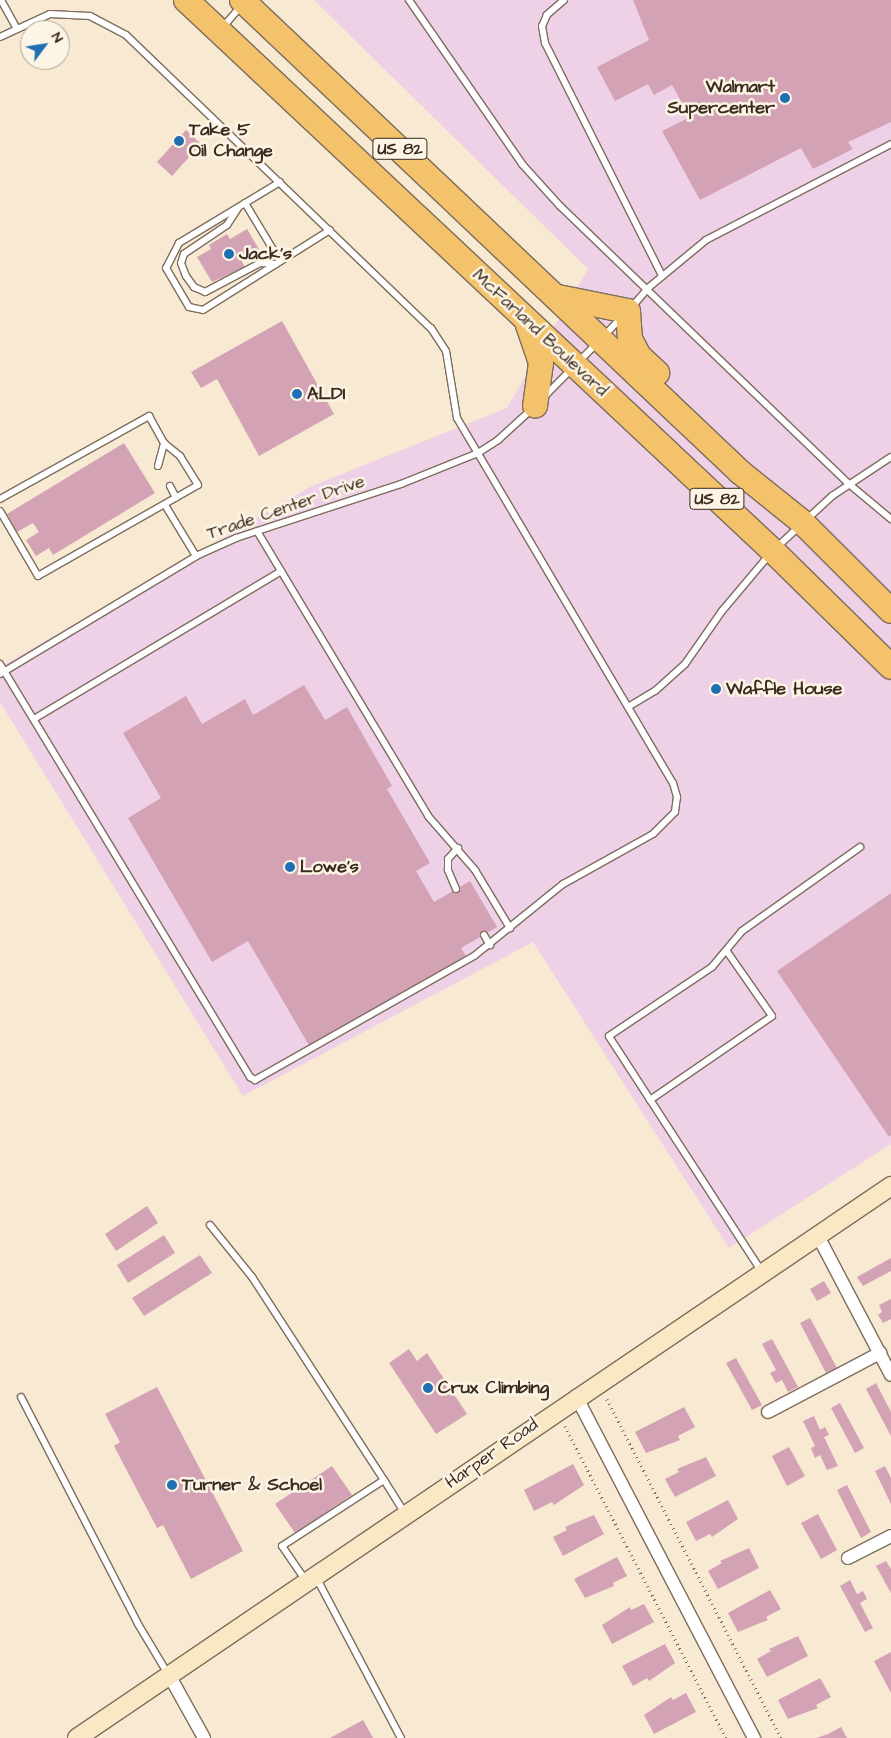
<!DOCTYPE html>
<html>
<head>
<meta charset="utf-8">
<style>
  body { margin:0 }
  #map { position:relative; width:891px; height:1738px; overflow:hidden; background:#f8e9d2; font-family:"Architects Daughter",sans-serif }
  div>[style] { position:absolute }
  .built>* { inset:0; background:#eed0e7 }
  .building>* { inset:0; background:#d3a3b5 }
  .path>* { height:2.5px; margin-top:-1.25px; transform-origin:0; background:repeating-linear-gradient(90deg,#7d6d5d 0 1px,transparent 0 5px) }
  .roads { filter:drop-shadow(1px 0 #7d6d5d) drop-shadow(-1px 0 #7d6d5d) drop-shadow(0 1px #7d6d5d) drop-shadow(0 -1px #7d6d5d) }
  .lane>* { height:6px; margin:-3px; padding:0 3px; transform-origin:3px; border-radius:3px; background:#fff }
  .street>* { height:12px; margin:-6px; padding:0 6px; transform-origin:6px; border-radius:6px; background:#fff }
  .secondary>* { height:18px; margin:-9px; padding:0 9px; transform-origin:9px; border-radius:9px; background:#fae7c3 }
  .highway>* { height:24px; margin:-12px; padding:0 12px; transform-origin:12px; border-radius:12px; background:#f3c26a }
  .dots>* { width:14px; height:14px; translate:-50% -50%; box-sizing:border-box; border:2px solid #fcf5e5; border-radius:50% }
  span { translate:-50% -50%; white-space:nowrap; text-align:center; line-height:1.15; -webkit-text-stroke:5px #fcf5e5; paint-order:stroke }
  .shield-label span { padding:1px 4px; background:#fcf5e5; border:1px solid; border-radius:4px; -webkit-text-stroke-width:0 }
  .shield-label { font-size:16px; color:#3b2a1e; font-weight:700 }
  .poi-label { font-size:18px; color:#3b2a1e; font-weight:700 }
  .right { translate:-100% -50%; text-align:right }
  .left { translate:0 -50%; text-align:left }
  .street-label { font-size:18px; color:#3b2a1e }
  .north { position:absolute; left:20px; top:20px; width:50px; height:50px; box-sizing:border-box; background:#fcf5e5; border:1px solid #afa495; border-radius:50%; rotate:59deg; font-size:14px; font-weight:700; line-height:20px; text-align:center; color:#3b2a1e }
  .north::after { content:''; display:block; margin:auto; width:18px; height:22px; background:#1f6fb2; clip-path:polygon(50% 0,100% 100%,50% 72%,0 100%) }
</style>
</head>
<body>
<div id="map">
  <div class="built">
    <i style="clip-path:polygon(314px 0,891px 0,891px 1144px,729px 1248px,533px 942px,243px 1096px,0 702px,0 667px,312px 486px,507px 408px,588px 269px)"></i>
  </div>
  <div class="building">
    <i style="clip-path:polygon(633px 0,891px 0,891px 122px,848px 142px,853px 149px,813px 169px,801px 148px,700px 200px,662px 131px,690px 117px,672px 85px,654px 95px,648px 84px,615px 101px,597px 67px,649px 40px)"></i>
    <i style="clip-path:polygon(186px 130px,201px 144px,172px 176px,157px 162px)"></i>
    <i style="clip-path:polygon(247px 229px,260px 251px,242px 262px,245px 267px,212px 282px,197px 257px,211px 249px,209px 245px,227px 234px,230px 239px)"></i>
    <i style="clip-path:polygon(282px 321px,334px 414px,259px 456px,217px 379px,201px 388px,191px 372px)"></i>
    <i style="clip-path:polygon(124px 443px,155px 493px,53px 555px,49px 548px,36px 556px,26px 540px,39px 532px,33px 523px,17px 532px,7px 514px)"></i>
    <i style="clip-path:polygon(304px 685px,325px 720px,347px 707px,392px 786px,387px 789px,430px 863px,416px 871px,434px 902px,470px 881px,497px 927px,461px 948px,466px 956px,310px 1047px,248px 941px,212px 962px,128px 818px,161px 798px,123px 733px,186px 696px,202px 724px,245px 699px,253px 715px)"></i>
    <i style="clip-path:polygon(891px 893px,891px 1135px,889px 1137px,777px 971px)"></i>
    <i style="clip-path:polygon(147px 1206px,158px 1223px,116px 1251px,105px 1234px)"></i>
    <i style="clip-path:polygon(164px 1235px,175px 1253px,128px 1283px,117px 1265px)"></i>
    <i style="clip-path:polygon(200px 1255px,212px 1273px,144px 1316px,132px 1298px)"></i>
    <i style="clip-path:polygon(891px 1258px,891px 1271px,863px 1286px,857px 1277px)"></i>
    <i style="clip-path:polygon(824px 1281px,831px 1293px,817px 1301px,810px 1289px)"></i>
    <i style="clip-path:polygon(891px 1299px,891px 1319px,883px 1323px,878px 1315px,882px 1312px,879px 1305px)"></i>
    <i style="clip-path:polygon(810px 1318px,837px 1368px,826px 1373px,800px 1323px)"></i>
    <i style="clip-path:polygon(772px 1339px,798px 1387px,788px 1392px,782px 1380px,776px 1383px,770px 1373px,776px 1370px,762px 1344px)"></i>
    <i style="clip-path:polygon(409px 1349px,417px 1361px,427px 1353px,467px 1414px,436px 1434px,389px 1363px)"></i>
    <i style="clip-path:polygon(736px 1358px,762px 1405px,752px 1410px,726px 1363px)"></i>
    <i style="clip-path:polygon(876px 1383px,891px 1412px,891px 1436px,866px 1389px)"></i>
    <i style="clip-path:polygon(157px 1387px,243px 1551px,191px 1579px,163px 1525px,157px 1528px,114px 1446px,120px 1442px,105px 1414px)"></i>
    <i style="clip-path:polygon(840px 1403px,864px 1448px,855px 1453px,831px 1408px)"></i>
    <i style="clip-path:polygon(684px 1407px,695px 1427px,678px 1436px,680px 1440px,646px 1453px,635px 1432px)"></i>
    <i style="clip-path:polygon(814px 1416px,820px 1430px,825px 1427px,829px 1435px,824px 1437px,838px 1466px,827px 1470px,820px 1455px,815px 1458px,811px 1448px,815px 1446px,803px 1421px)"></i>
    <i style="clip-path:polygon(789px 1447px,805px 1476px,787px 1486px,772px 1456px)"></i>
    <i style="clip-path:polygon(706px 1457px,716px 1476px,675px 1497px,665px 1479px,679px 1472px,677px 1469px)"></i>
    <i style="clip-path:polygon(573px 1464px,584px 1485px,554px 1505px,552px 1502px,534px 1511px,524px 1490px)"></i>
    <i style="clip-path:polygon(332px 1466px,352px 1495px,295px 1533px,275px 1504px)"></i>
    <i style="clip-path:polygon(885px 1466px,891px 1478px,891px 1504px,875px 1471px)"></i>
    <i style="clip-path:polygon(847px 1485px,871px 1532px,861px 1538px,837px 1490px)"></i>
    <i style="clip-path:polygon(728px 1500px,738px 1519px,712px 1537px,710px 1534px,696px 1541px,686px 1522px)"></i>
    <i style="clip-path:polygon(818px 1514px,837px 1550px,821px 1559px,801px 1523px)"></i>
    <i style="clip-path:polygon(594px 1515px,604px 1534px,563px 1556px,553px 1537px,567px 1530px,565px 1527px)"></i>
    <i style="clip-path:polygon(749px 1548px,759px 1568px,718px 1589px,708px 1571px,722px 1563px,720px 1561px)"></i>
    <i style="clip-path:polygon(617px 1557px,627px 1576px,613px 1583px,614px 1586px,585px 1598px,574px 1579px)"></i>
    <i style="clip-path:polygon(886px 1561px,891px 1569px,891px 1593px,876px 1566px)"></i>
    <i style="clip-path:polygon(850px 1580px,857px 1594px,863px 1591px,867px 1599px,860px 1603px,873px 1628px,865px 1632px,840px 1586px)"></i>
    <i style="clip-path:polygon(770px 1590px,781px 1609px,766px 1617px,768px 1620px,738px 1632px,728px 1613px)"></i>
    <i style="clip-path:polygon(644px 1604px,654px 1622px,612px 1644px,602px 1625px,630px 1607px,631px 1610px)"></i>
    <i style="clip-path:polygon(798px 1636px,808px 1656px,767px 1677px,757px 1659px,771px 1651px,769px 1649px)"></i>
    <i style="clip-path:polygon(665px 1644px,675px 1663px,649px 1681px,647px 1678px,633px 1686px,622px 1666px)"></i>
    <i style="clip-path:polygon(891px 1652px,891px 1693px,874px 1661px)"></i>
    <i style="clip-path:polygon(820px 1678px,831px 1697px,816px 1705px,818px 1708px,788px 1719px,778px 1700px)"></i>
    <i style="clip-path:polygon(686px 1693px,696px 1712px,654px 1734px,644px 1715px,671px 1697px,673px 1700px)"></i>
    <i style="clip-path:polygon(363px 1720px,373px 1738px,330px 1738px)"></i>
    <i style="clip-path:polygon(841px 1727px,847px 1738px,816px 1738px,828px 1734px)"></i>
  </div>
  <div class="path">
    <i style="left:607px;top:1399px;width:381px;rotate:62.8deg"></i>
    <i style="left:565px;top:1426px;width:351px;rotate:62.7deg"></i>
  </div>
  <div class="roads">
    <div class="lane">
      <i style="left:1px;top:0;width:33px;rotate:61deg"></i>
      <i style="left:409px;top:0;width:199px;rotate:55.4deg"></i>
      <i style="left:522px;top:164px;width:57px;rotate:47.9deg"></i>
      <i style="left:560px;top:206px;width:401px;rotate:43.9deg"></i>
      <i style="left:849px;top:484px;width:55px;rotate:39.8deg"></i>
      <i style="left:564px;top:0;width:23px;rotate:139deg"></i>
      <i style="left:547px;top:15px;width:12px;rotate:114deg"></i>
      <i style="left:542px;top:26px;width:17px;rotate:80deg"></i>
      <i style="left:545px;top:43px;width:261px;rotate:63.3deg"></i>
      <i style="left:222px;top:28px;width:30px;rotate:-49deg"></i>
      <i style="left:0;top:37px;width:55px;rotate:-24.7deg"></i>
      <i style="left:50px;top:14px;width:40px;rotate:2.9deg"></i>
      <i style="left:90px;top:16px;width:41px;rotate:27.8deg"></i>
      <i style="left:126px;top:35px;width:423px;rotate:43.9deg"></i>
      <i style="left:431px;top:328px;width:27px;rotate:57deg"></i>
      <i style="left:446px;top:351px;width:68px;rotate:80.7deg"></i>
      <i style="left:457px;top:418px;width:424px;rotate:59.4deg"></i>
      <i style="left:673px;top:783px;width:15px;rotate:74deg"></i>
      <i style="left:677px;top:797px;width:15px;rotate:98deg"></i>
      <i style="left:675px;top:812px;width:31px;rotate:135deg"></i>
      <i style="left:653px;top:834px;width:103px;rotate:150.9deg"></i>
      <i style="left:563px;top:884px;width:114px;rotate:141deg"></i>
      <i style="left:474px;top:956px;width:252px;rotate:150.5deg"></i>
      <i style="left:255px;top:1080px;width:6px;rotate:-149deg"></i>
      <i style="left:250px;top:1077px;width:483px;rotate:-121.2deg"></i>
      <i style="left:280px;top:182px;width:118px;rotate:148.9deg"></i>
      <i style="left:179px;top:243px;width:28px;rotate:117deg"></i>
      <i style="left:166px;top:268px;width:45px;rotate:59.5deg"></i>
      <i style="left:189px;top:307px;width:14px;rotate:12deg"></i>
      <i style="left:203px;top:310px;width:150px;rotate:-32.2deg"></i>
      <i style="left:245px;top:203px;width:68px;rotate:58.9deg"></i>
      <i style="left:238px;top:208px;width:20px;rotate:123deg"></i>
      <i style="left:227px;top:225px;width:52px;rotate:146deg"></i>
      <i style="left:184px;top:254px;width:9px;rotate:108deg"></i>
      <i style="left:181px;top:263px;width:14px;rotate:69deg"></i>
      <i style="left:186px;top:276px;width:14px;rotate:54deg"></i>
      <i style="left:194px;top:287px;width:12px;rotate:24deg"></i>
      <i style="left:205px;top:292px;width:62px;rotate:-27.8deg"></i>
      <i style="left:260px;top:263px;width:16px;rotate:4deg"></i>
      <i style="left:630px;top:309px;width:28px;rotate:-49deg"></i>
      <i style="left:648px;top:288px;width:75px;rotate:-39.6deg"></i>
      <i style="left:706px;top:240px;width:208px;rotate:-27.4deg"></i>
      <i style="left:604px;top:336px;width:25px;rotate:-47deg"></i>
      <i style="left:543px;top:398px;width:77px;rotate:-45.5deg"></i>
      <i style="left:158px;top:466px;width:24px;rotate:-75deg"></i>
      <i style="left:170px;top:486px;width:13px;rotate:63deg"></i>
      <i style="left:0;top:499px;width:171px;rotate:-29.1deg"></i>
      <i style="left:149px;top:416px;width:31px;rotate:61deg"></i>
      <i style="left:164px;top:443px;width:21px;rotate:39deg"></i>
      <i style="left:180px;top:456px;width:34px;rotate:58deg"></i>
      <i style="left:198px;top:485px;width:184px;rotate:150.4deg"></i>
      <i style="left:38px;top:576px;width:75px;rotate:-120.3deg"></i>
      <i style="left:165px;top:505px;width:60px;rotate:58.7deg"></i>
      <i style="left:257px;top:531px;width:332px;rotate:59deg"></i>
      <i style="left:428px;top:816px;width:72px;rotate:49deg"></i>
      <i style="left:475px;top:870px;width:68px;rotate:58.9deg"></i>
      <i style="left:777px;top:547px;width:75px;rotate:-42.8deg"></i>
      <i style="left:832px;top:496px;width:71px;rotate:-33.5deg"></i>
      <i style="left:0;top:674px;width:229px;rotate:-31deg"></i>
      <i style="left:196px;top:556px;width:44px;rotate:-24.2deg"></i>
      <i style="left:236px;top:538px;width:174px;rotate:-18.1deg"></i>
      <i style="left:401px;top:484px;width:83px;rotate:-21.9deg"></i>
      <i style="left:478px;top:453px;width:24px;rotate:-33deg"></i>
      <i style="left:498px;top:440px;width:46px;rotate:-42.4deg"></i>
      <i style="left:628px;top:707px;width:31px;rotate:-31deg"></i>
      <i style="left:655px;top:691px;width:40px;rotate:-42deg"></i>
      <i style="left:685px;top:664px;width:65px;rotate:-55.1deg"></i>
      <i style="left:722px;top:611px;width:75px;rotate:-49.9deg"></i>
      <i style="left:34px;top:719px;width:288px;rotate:-30.9deg"></i>
      <i style="left:456px;top:889px;width:21px;rotate:-113deg"></i>
      <i style="left:448px;top:870px;width:11px;rotate:-90deg"></i>
      <i style="left:448px;top:859px;width:15px;rotate:-48deg"></i>
      <i style="left:484px;top:935px;width:12px;rotate:59deg"></i>
      <i style="left:650px;top:1100px;width:148px;rotate:-34.5deg"></i>
      <i style="left:772px;top:1016px;width:80px;rotate:-124.9deg"></i>
      <i style="left:210px;top:1225px;width:67px;rotate:51.1deg"></i>
      <i style="left:252px;top:1277px;width:242px;rotate:57deg"></i>
      <i style="left:762px;top:1272px;width:281px;rotate:-123deg"></i>
      <i style="left:609px;top:1036px;width:124px;rotate:-33.8deg"></i>
      <i style="left:712px;top:967px;width:47px;rotate:-50.2deg"></i>
      <i style="left:742px;top:931px;width:145px;rotate:-35.4deg"></i>
      <i style="left:21px;top:1397px;width:255px;rotate:62.7deg"></i>
      <i style="left:138px;top:1624px;width:58px;rotate:59deg"></i>
      <i style="left:316px;top:1577px;width:182px;rotate:62.2deg"></i>
      <i style="left:306px;top:1581px;width:42px;rotate:-124.4deg"></i>
      <i style="left:282px;top:1546px;width:121px;rotate:-32.9deg"></i>
      <i style="left:384px;top:1480px;width:40px;rotate:58deg"></i>
    </div>
    <div class="street">
      <i style="left:817px;top:1234px;width:159px;rotate:62.3deg"></i>
      <i style="left:576px;top:1396px;width:386px;rotate:62.5deg"></i>
      <i style="left:768px;top:1412px;width:127px;rotate:-27.8deg"></i>
      <i style="left:848px;top:1558px;width:48px;rotate:-27.1deg"></i>
      <i style="left:169px;top:1675px;width:72px;rotate:60.9deg"></i>
    </div>
    <div class="secondary">
      <i style="left:77px;top:1738px;width:984px;rotate:-34.14deg"></i>
    </div>
    <div class="highway">
      <i style="left:186px;top:0;width:805px;rotate:43.19deg"></i>
      <i style="left:773px;top:551px;width:165px;rotate:44.5deg"></i>
      <i style="left:242px;top:0;width:686px;rotate:43.46deg"></i>
      <i style="left:740px;top:472px;width:78px;rotate:38.8deg"></i>
      <i style="left:801px;top:521px;width:127px;rotate:45deg"></i>
      <i style="left:558px;top:297px;width:71px;rotate:11.3deg"></i>
      <i style="left:628px;top:311px;width:28px;rotate:86deg"></i>
      <i style="left:630px;top:339px;width:19px;rotate:62deg"></i>
      <i style="left:639px;top:356px;width:25px;rotate:43deg"></i>
      <i style="left:528px;top:325px;width:40px;rotate:71.1deg"></i>
      <i style="left:541px;top:363px;width:43px;rotate:97.9deg"></i>
    </div>
  </div>
  <div class="dots">
    <i style="left:785px;top:98px;background:#1f6fb2"></i>
    <i style="left:179px;top:141px;background:#1f6fb2"></i>
    <i style="left:229px;top:254px;background:#1f6fb2"></i>
    <i style="left:297px;top:394px;background:#1f6fb2"></i>
    <i style="left:716px;top:689px;background:#1f6fb2"></i>
    <i style="left:290px;top:867px;background:#1f6fb2"></i>
    <i style="left:428px;top:1388px;background:#1f6fb2"></i>
    <i style="left:172px;top:1485px;background:#1f6fb2"></i>
  </div>
  <div class="shield-label">
    <span style="left:400px;top:149px">US 82</span>
    <span style="left:717px;top:499px">US 82</span>
  </div>
  <div class="poi-label">
    <span class="right" style="left:775px;top:98px">Walmart<br>Supercenter</span>
    <span class="left" style="left:189px;top:141px">Take 5<br>Oil Change</span>
    <span class="left" style="left:239px;top:254px">Jack's</span>
    <span class="left" style="left:307px;top:394px">ALDI</span>
    <span class="left" style="left:726px;top:689px">Waffle House</span>
    <span class="left" style="left:300px;top:867px">Lowe's</span>
    <span class="left" style="left:438px;top:1388px">Crux Climbing</span>
    <span class="left" style="left:182px;top:1485px">Turner &amp; Schoel</span>
  </div>
  <div class="street-label">
    <span style="left:540px;top:333px;rotate:43deg">McFarland Boulevard</span>
    <span style="left:286px;top:508px;rotate:-19deg">Trade Center Drive</span>
    <span style="left:492px;top:1454px;rotate:-35deg">Harper Road</span>
  </div>
  <div class="north">N</div>
</div>
</body>
</html>
